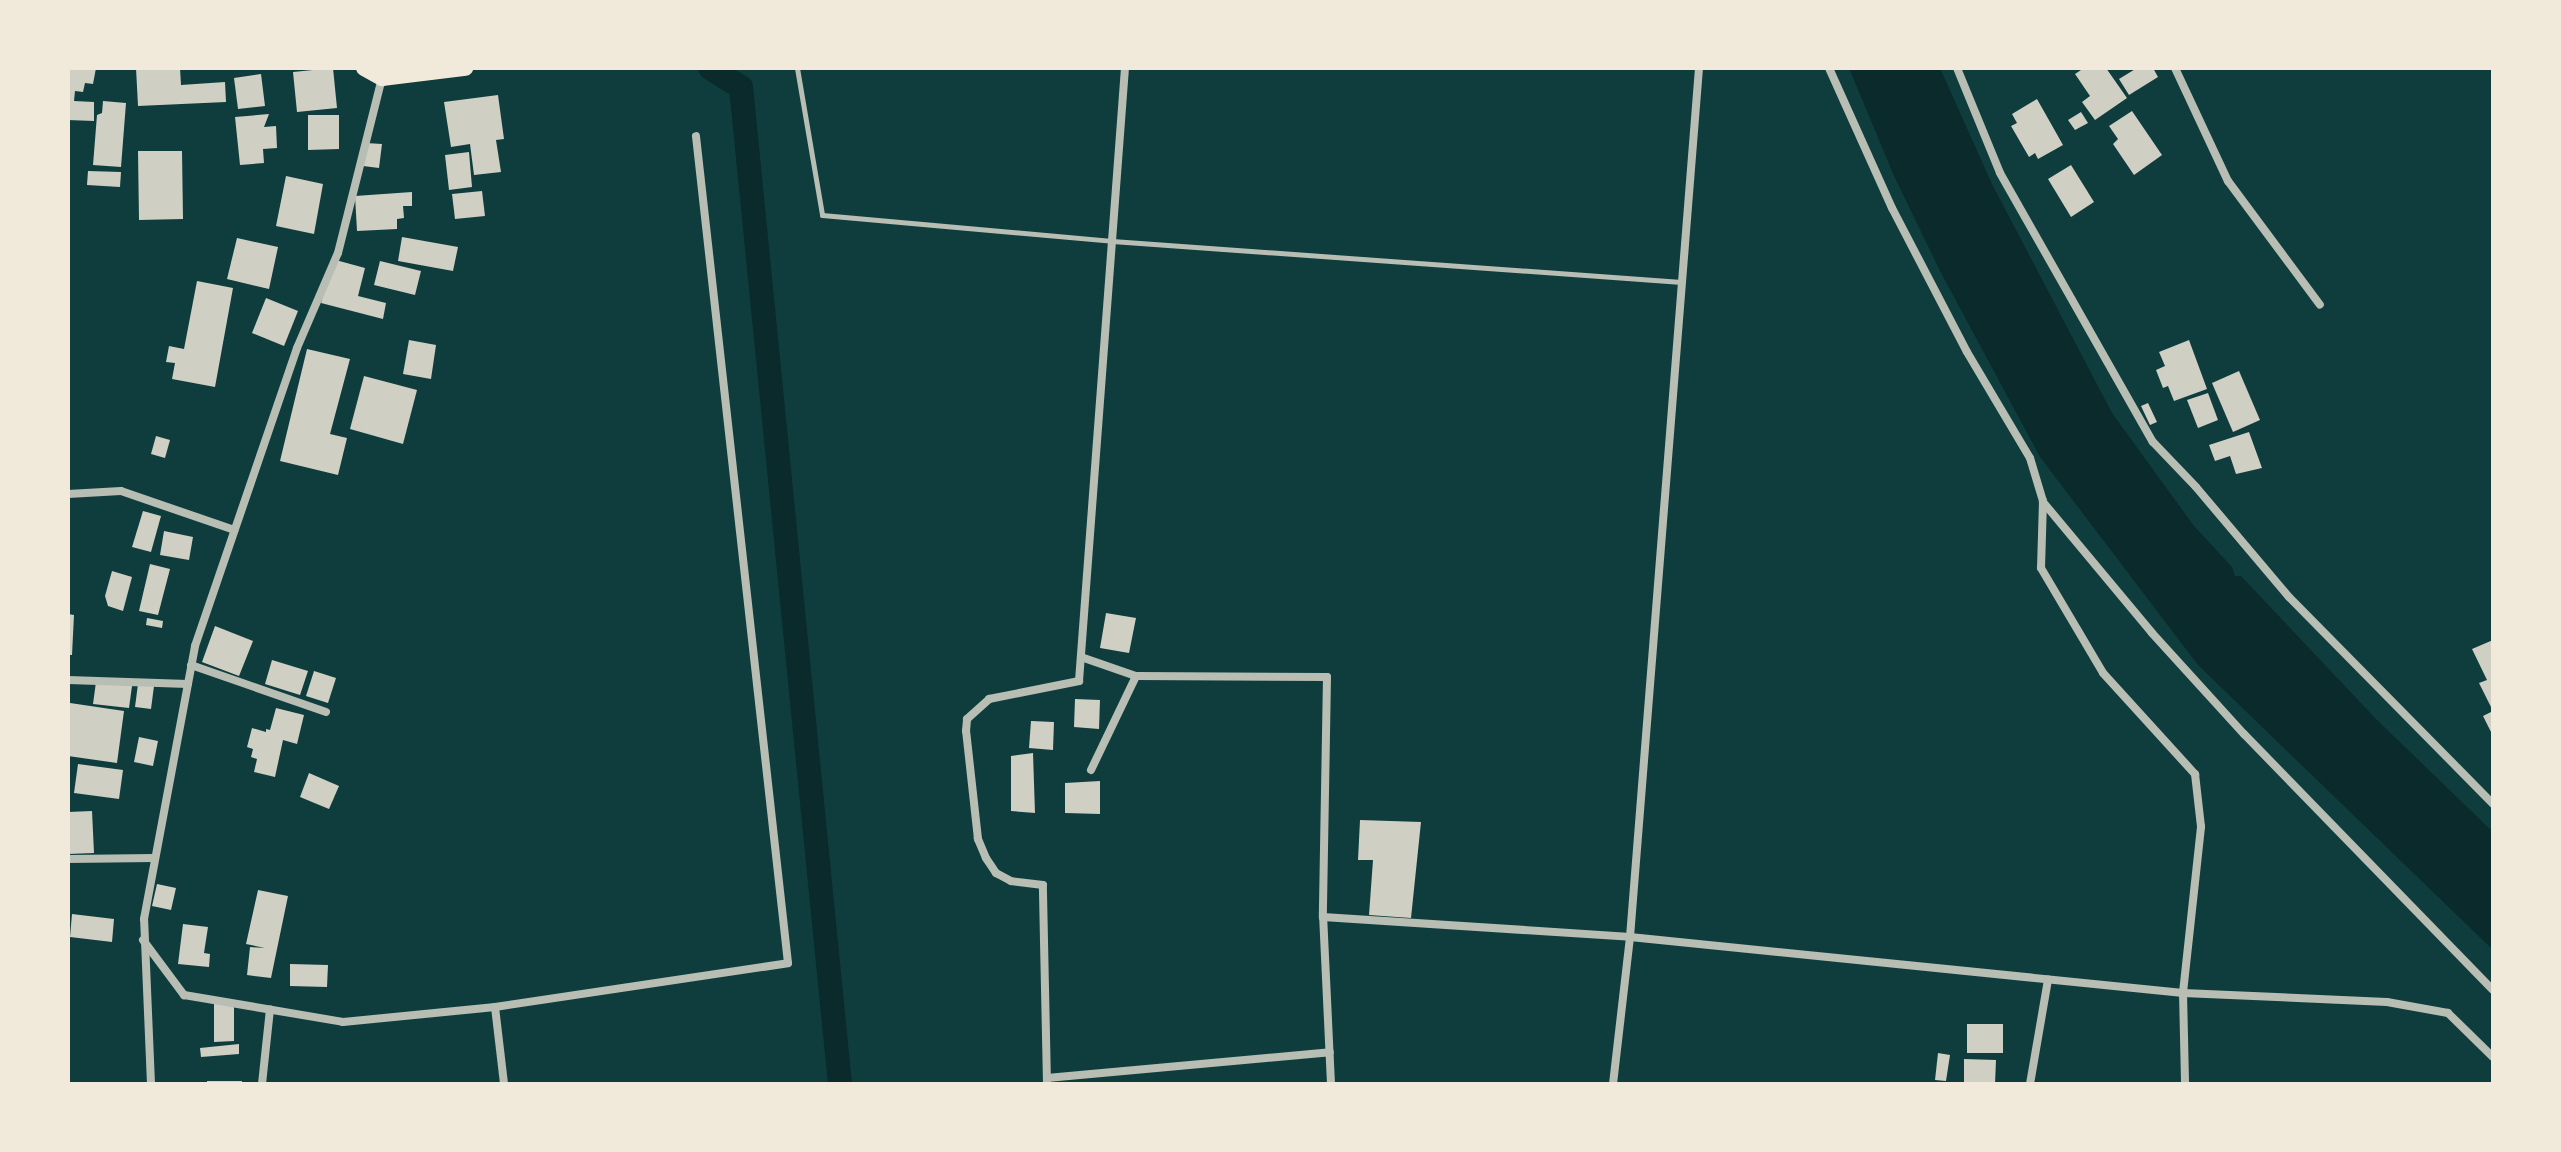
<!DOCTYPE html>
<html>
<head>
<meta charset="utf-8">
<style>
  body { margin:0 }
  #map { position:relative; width:2561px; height:1152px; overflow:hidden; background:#0f3d3e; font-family:Merriweather,serif }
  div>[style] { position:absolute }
  .water>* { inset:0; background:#0a2a2b }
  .canal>* { height:24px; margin:-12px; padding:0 12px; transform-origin:12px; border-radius:12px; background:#0a2a2b }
  .building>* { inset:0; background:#cfcfc3 }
  .service>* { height:5px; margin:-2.5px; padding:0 2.5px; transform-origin:2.5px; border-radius:2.5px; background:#b8beb3 }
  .minor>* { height:8px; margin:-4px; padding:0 4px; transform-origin:4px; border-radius:4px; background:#b8beb3 }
  .secondary>* { height:16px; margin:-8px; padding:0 8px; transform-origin:8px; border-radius:8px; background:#f1e9da }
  span { translate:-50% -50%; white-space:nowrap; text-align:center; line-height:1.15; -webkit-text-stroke:8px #f1e9da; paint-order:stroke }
  .frame { position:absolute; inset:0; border:70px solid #f1e9da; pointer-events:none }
</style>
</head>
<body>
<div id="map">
  <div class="water">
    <i style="clip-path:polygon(1849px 68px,1940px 68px,1992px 184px,2112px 413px,2194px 526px,2232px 567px,2235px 576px,2241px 576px,2377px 720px,2493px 832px,2493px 950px,2198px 665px,2040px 457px,1940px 271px,1894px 176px)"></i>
  </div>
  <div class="canal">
    <i style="left:710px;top:68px;width:36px;rotate:32deg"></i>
    <i style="left:741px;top:87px;width:1002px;rotate:84.33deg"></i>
  </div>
  <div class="building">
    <i style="clip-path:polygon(68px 68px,96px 68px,93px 84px,85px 83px,83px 92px,75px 91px,74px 101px,94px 102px,94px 121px,68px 120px)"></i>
    <i style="clip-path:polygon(136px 68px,180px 68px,181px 85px,225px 82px,226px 102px,138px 106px)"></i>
    <i style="clip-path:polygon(333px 68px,337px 108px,297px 112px,293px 72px)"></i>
    <i style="clip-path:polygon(2084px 68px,2106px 68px,2127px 98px,2095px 120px,2082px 102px,2090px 96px,2075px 74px)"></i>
    <i style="clip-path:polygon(2137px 68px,2153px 68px,2158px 77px,2129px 95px,2119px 79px)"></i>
    <i style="clip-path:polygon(261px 74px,265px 106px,238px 109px,234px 78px)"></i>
    <i style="clip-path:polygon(498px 95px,504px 139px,496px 140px,501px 172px,474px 175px,470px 144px,451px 147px,444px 102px)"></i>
    <i style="clip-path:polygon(2037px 99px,2063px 145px,2038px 159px,2035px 153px,2029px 157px,2011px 126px,2017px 123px,2012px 114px)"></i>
    <i style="clip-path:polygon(103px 101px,126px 103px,121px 167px,93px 165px,97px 115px,102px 113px)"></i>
    <i style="clip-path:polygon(2132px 111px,2162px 155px,2134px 175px,2113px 144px,2118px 139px,2109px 126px)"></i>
    <i style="clip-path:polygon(2081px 112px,2088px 123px,2075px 130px,2068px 120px)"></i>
    <i style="clip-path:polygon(269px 114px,264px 127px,276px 126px,277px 148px,263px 149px,264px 163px,240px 165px,235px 117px)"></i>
    <i style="clip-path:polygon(308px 115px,339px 115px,339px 149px,308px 150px)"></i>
    <i style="clip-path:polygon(366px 143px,382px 144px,379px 168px,363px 166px)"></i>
    <i style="clip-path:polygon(138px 151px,182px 151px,183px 219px,139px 220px)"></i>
    <i style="clip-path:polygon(469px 152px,472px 187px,449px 190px,445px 155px)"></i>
    <i style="clip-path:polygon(2071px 165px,2094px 202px,2071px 217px,2048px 179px)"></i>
    <i style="clip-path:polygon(88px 171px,121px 172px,120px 187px,87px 185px)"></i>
    <i style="clip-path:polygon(286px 176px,323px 184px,314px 234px,276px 226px)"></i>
    <i style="clip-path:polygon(482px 191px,485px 216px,455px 219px,452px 194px)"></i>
    <i style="clip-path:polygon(412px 192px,412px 206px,403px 206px,404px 218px,397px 219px,397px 229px,357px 231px,355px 196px)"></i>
    <i style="clip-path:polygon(402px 237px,458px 247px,453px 271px,398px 261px)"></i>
    <i style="clip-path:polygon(237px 238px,278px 247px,269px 289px,227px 279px)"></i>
    <i style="clip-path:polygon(332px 259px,365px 268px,358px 296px,386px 303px,383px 319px,321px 303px)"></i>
    <i style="clip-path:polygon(380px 261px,421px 271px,415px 295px,374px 285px)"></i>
    <i style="clip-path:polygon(197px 281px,233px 288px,215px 387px,172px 379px,175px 363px,166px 362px,169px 346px,184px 349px)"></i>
    <i style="clip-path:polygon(266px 298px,298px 311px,284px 346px,252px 333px)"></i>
    <i style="clip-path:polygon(409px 340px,436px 345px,431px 379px,403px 374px)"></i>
    <i style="clip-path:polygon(2189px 340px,2207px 389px,2174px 401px,2168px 386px,2163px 388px,2156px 370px,2165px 366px,2159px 352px)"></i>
    <i style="clip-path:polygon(307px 349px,350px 359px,330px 434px,347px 438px,338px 475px,280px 461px)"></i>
    <i style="clip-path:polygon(2239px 371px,2260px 420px,2233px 432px,2212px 383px)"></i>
    <i style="clip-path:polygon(364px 376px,417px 390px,403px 444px,350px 429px)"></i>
    <i style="clip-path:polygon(2208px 393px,2218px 420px,2198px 428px,2187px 400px)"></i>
    <i style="clip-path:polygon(2148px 403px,2157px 422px,2150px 425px,2141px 406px)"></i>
    <i style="clip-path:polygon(2249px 432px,2262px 468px,2236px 474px,2230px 456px,2215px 461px,2209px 445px)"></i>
    <i style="clip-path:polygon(156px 436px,170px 440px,165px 458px,151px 454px)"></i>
    <i style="clip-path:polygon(143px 511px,161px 516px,151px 552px,132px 547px)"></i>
    <i style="clip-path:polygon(164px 531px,193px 537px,189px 560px,160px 555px)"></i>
    <i style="clip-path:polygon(150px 564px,170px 569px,158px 615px,139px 611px)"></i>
    <i style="clip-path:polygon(112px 571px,132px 577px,123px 611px,108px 606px,105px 596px)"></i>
    <i style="clip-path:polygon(1106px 613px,1136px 618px,1129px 653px,1100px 648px)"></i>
    <i style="clip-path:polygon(68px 614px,74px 615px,72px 655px,68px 655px)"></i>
    <i style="clip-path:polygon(147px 618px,163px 621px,162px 628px,146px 625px)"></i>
    <i style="clip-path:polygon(215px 626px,253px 641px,239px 676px,202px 662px)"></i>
    <i style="clip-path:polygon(2493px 640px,2493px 736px,2483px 716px,2493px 711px,2479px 683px,2487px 680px,2472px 649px)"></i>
    <i style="clip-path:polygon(272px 660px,308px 671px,300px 695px,265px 684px)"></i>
    <i style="clip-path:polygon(314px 671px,336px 678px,328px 703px,306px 696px)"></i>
    <i style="clip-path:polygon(96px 682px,132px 686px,129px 708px,93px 704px)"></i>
    <i style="clip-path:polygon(138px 684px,154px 686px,151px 709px,135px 707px)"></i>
    <i style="clip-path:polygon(1075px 699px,1100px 700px,1099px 729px,1074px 727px)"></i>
    <i style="clip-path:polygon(70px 703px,124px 711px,117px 763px,68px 756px)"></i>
    <i style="clip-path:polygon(276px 708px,304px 715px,297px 744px,283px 740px,275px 777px,254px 772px,257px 759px,251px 757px,253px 749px,247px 747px,252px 728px,266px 732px,266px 729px,270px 730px)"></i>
    <i style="clip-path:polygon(1031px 721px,1054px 722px,1053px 750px,1029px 748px)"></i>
    <i style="clip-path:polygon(139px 737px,158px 741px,153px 766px,134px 762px)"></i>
    <i style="clip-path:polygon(1033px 753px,1035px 813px,1011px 811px,1011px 756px)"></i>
    <i style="clip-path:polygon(78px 764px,123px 770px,119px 799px,74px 793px)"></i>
    <i style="clip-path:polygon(309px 773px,339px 786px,329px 809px,300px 797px)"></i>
    <i style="clip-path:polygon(1100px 781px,1100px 814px,1065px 813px,1065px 783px)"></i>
    <i style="clip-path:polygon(92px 811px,94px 853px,68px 854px,68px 812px)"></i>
    <i style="clip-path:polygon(1360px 820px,1421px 822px,1411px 918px,1369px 915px,1373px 860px,1358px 860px)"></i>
    <i style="clip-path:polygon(157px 884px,176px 888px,171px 910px,152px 906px)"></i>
    <i style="clip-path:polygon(258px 890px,288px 896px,271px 978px,247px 975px,250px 947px,265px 948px,246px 944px)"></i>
    <i style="clip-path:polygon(72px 914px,114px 919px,112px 942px,70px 937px)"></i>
    <i style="clip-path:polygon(183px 924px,208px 927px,204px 953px,210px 954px,209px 967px,178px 964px)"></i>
    <i style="clip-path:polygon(290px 964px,328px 965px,327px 987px,290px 986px)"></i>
    <i style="clip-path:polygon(234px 1001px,234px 1041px,214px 1042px,214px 1002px)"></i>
    <i style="clip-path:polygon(1967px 1024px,2003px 1024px,2003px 1053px,1967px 1053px)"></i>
    <i style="clip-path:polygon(239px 1044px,239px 1054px,201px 1057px,200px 1048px)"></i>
    <i style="clip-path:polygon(1938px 1053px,1950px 1055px,1946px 1081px,1935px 1080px)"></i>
    <i style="clip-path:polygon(1964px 1059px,1996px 1060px,1995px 1084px,1964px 1084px)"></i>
    <i style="clip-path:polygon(207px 1081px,242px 1081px,242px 1084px,207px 1084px)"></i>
  </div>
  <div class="service">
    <i style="left:797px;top:68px;width:149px;rotate:80.3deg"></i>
    <i style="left:822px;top:215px;width:291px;rotate:5.1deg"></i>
    <i style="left:1112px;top:241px;width:571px;rotate:4.11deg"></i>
  </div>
  <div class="minor">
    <i style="left:1829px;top:68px;width:154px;rotate:65.8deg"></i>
    <i style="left:1892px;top:208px;width:162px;rotate:62.5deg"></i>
    <i style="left:1967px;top:352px;width:123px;rotate:59.3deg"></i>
    <i style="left:2030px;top:458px;width:45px;rotate:73.2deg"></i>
    <i style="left:2043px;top:501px;width:67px;rotate:91.7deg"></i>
    <i style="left:2041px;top:568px;width:122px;rotate:59.4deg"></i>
    <i style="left:2103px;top:673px;width:137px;rotate:47.7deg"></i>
    <i style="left:2195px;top:774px;width:53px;rotate:83.5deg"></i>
    <i style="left:2201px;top:827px;width:167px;rotate:96.2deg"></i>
    <i style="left:2183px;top:993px;width:91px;rotate:88.7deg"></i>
    <i style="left:1957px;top:68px;width:113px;rotate:67.7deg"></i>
    <i style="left:2000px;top:173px;width:309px;rotate:60.4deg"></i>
    <i style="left:2153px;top:442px;width:62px;rotate:46.3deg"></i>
    <i style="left:2196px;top:487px;width:144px;rotate:49.8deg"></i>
    <i style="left:2289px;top:597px;width:291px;rotate:45.4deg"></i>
    <i style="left:2175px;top:68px;width:125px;rotate:64.9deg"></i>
    <i style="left:2228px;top:181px;width:154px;rotate:53.4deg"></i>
    <i style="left:68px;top:494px;width:53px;rotate:-3.2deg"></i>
    <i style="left:121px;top:491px;width:120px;rotate:19deg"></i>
    <i style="left:2043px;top:502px;width:170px;rotate:50.2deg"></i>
    <i style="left:2152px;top:633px;width:137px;rotate:47.7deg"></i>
    <i style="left:2244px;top:734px;width:357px;rotate:45.8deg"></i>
    <i style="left:1081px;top:657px;width:58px;rotate:19.1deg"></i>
    <i style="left:1136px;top:676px;width:191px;rotate:0.3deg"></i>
    <i style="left:1327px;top:677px;width:240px;rotate:91deg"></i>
    <i style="left:191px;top:665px;width:143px;rotate:19.2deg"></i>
    <i style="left:68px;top:680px;width:120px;rotate:1.9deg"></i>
    <i style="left:1091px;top:770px;width:104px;rotate:-64.4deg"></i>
    <i style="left:68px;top:859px;width:86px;rotate:-0.7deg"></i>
    <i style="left:143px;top:940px;width:69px;rotate:53.3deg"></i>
    <i style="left:184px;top:995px;width:161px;rotate:9.6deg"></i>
    <i style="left:343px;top:1022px;width:153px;rotate:-5.6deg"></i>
    <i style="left:495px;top:1007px;width:296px;rotate:-8.5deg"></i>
    <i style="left:788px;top:963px;width:832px;rotate:-96.35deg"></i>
    <i style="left:495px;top:1007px;width:78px;rotate:83.3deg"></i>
    <i style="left:1047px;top:1078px;width:284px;rotate:-5.2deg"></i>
    <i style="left:151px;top:1084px;width:165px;rotate:-92.4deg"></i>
    <i style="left:144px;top:919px;width:278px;rotate:-79.4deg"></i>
    <i style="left:195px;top:646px;width:315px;rotate:-71.1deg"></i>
    <i style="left:297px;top:348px;width:103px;rotate:-66.7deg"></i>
    <i style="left:338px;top:253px;width:180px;rotate:-75.9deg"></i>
    <i style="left:262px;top:1084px;width:75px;rotate:-83.9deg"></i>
    <i style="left:1047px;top:1084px;width:199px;rotate:-91.2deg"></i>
    <i style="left:1043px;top:885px;width:32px;rotate:-173deg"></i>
    <i style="left:1011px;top:881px;width:17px;rotate:-152deg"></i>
    <i style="left:996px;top:873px;width:18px;rotate:-124deg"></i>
    <i style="left:986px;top:858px;width:21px;rotate:-113deg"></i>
    <i style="left:978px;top:839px;width:109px;rotate:-96.3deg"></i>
    <i style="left:966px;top:731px;width:12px;rotate:-85deg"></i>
    <i style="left:967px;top:719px;width:30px;rotate:-42deg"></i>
    <i style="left:989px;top:699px;width:92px;rotate:-11.3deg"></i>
    <i style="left:1079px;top:681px;width:615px;rotate:-85.71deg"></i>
    <i style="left:1331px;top:1084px;width:167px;rotate:-92.7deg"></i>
    <i style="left:1323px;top:917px;width:308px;rotate:3.7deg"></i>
    <i style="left:1630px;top:937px;width:556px;rotate:5.78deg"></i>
    <i style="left:2183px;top:993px;width:204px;rotate:2.5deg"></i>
    <i style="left:2387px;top:1002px;width:62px;rotate:10.2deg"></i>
    <i style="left:2448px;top:1013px;width:63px;rotate:44.4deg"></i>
    <i style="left:1613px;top:1084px;width:148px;rotate:-83.4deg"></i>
    <i style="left:1630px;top:937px;width:872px;rotate:-85.46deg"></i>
    <i style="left:2030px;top:1084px;width:106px;rotate:-80.2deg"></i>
  </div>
  <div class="secondary">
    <i style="left:364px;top:68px;width:21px;rotate:29deg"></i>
    <i style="left:382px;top:78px;width:84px;rotate:-6.9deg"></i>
  </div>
  <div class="frame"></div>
</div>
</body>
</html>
